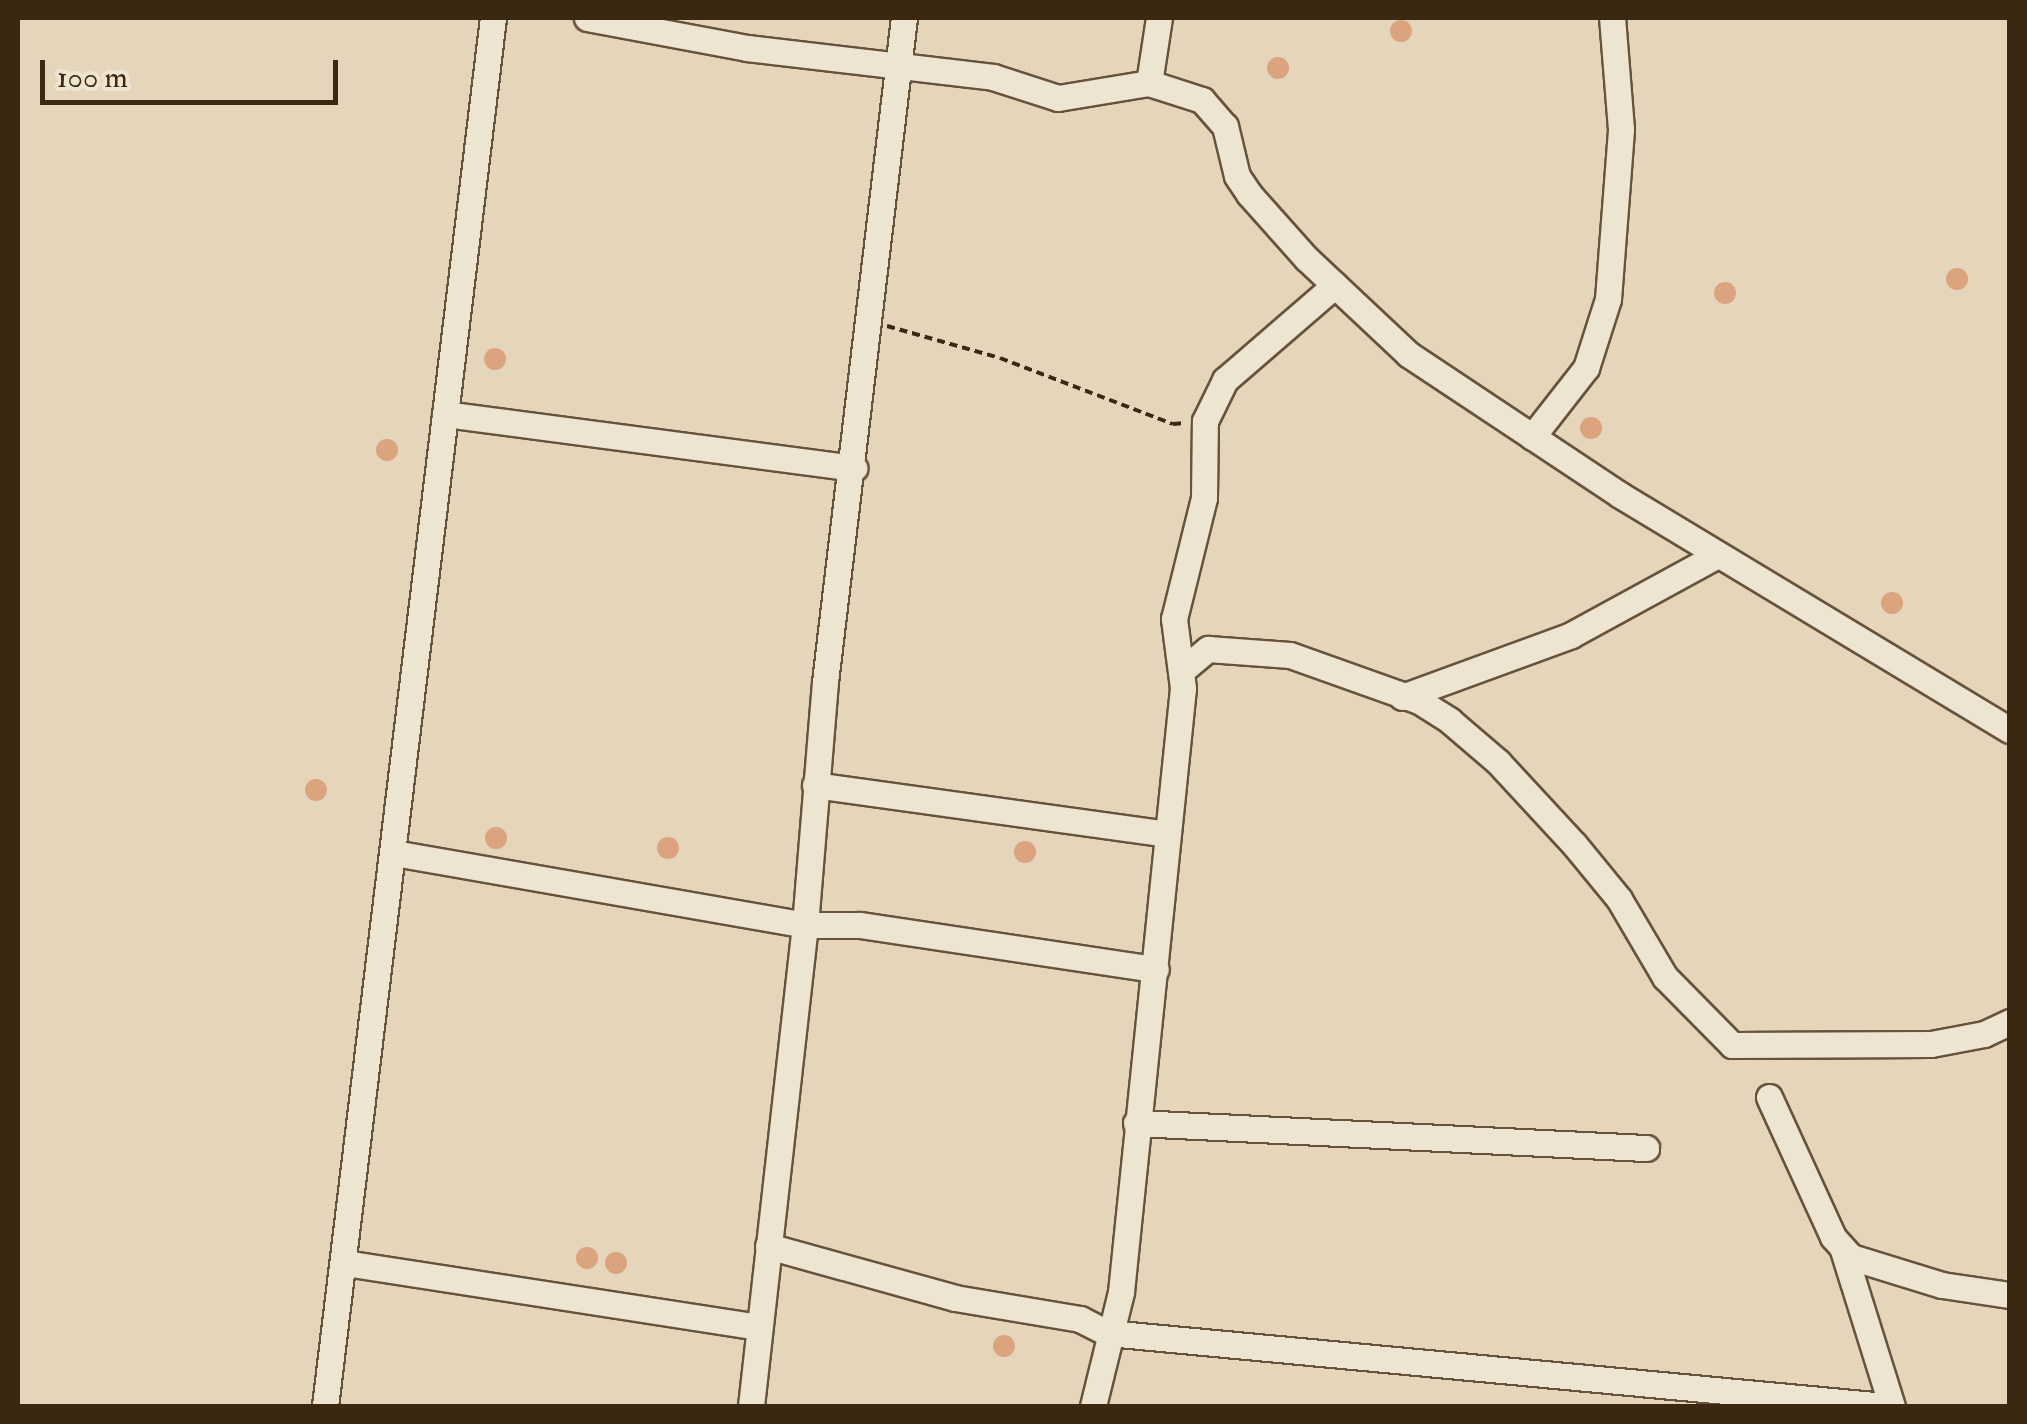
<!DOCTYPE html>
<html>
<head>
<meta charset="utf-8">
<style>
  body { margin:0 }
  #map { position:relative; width:2027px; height:1424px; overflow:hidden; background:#e5d5ba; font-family:"IM FELL Double Pica",serif }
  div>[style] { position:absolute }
  .building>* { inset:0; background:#dca37f }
  .round { border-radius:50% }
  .path>* { height:4px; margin-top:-2px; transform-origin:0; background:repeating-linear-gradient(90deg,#3b2812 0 8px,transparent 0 13px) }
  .roads { filter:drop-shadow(2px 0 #66533c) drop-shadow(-2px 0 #66533c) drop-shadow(0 2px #66533c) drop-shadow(0 -2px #66533c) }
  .minor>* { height:25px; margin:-12.5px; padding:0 12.5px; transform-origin:12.5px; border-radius:12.5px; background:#eee4d2 }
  span { translate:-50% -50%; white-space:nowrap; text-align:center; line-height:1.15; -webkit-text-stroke:8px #eee4d2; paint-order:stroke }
  .frame { position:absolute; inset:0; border:20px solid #3b2812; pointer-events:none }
  .scale { position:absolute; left:40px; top:60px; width:298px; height:45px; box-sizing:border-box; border:5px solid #3b2812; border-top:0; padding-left:12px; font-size:30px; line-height:35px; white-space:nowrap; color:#3b2812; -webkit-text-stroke:8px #eee4d2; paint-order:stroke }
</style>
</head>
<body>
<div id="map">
  <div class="building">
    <i class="round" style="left:1390px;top:20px;width:22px;height:22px"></i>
    <i class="round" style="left:1267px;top:57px;width:22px;height:22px"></i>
    <i class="round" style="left:1946px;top:268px;width:22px;height:22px"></i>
    <i class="round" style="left:1714px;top:282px;width:22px;height:22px"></i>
    <i class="round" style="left:484px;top:348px;width:22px;height:22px"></i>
    <i class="round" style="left:1580px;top:417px;width:22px;height:22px"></i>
    <i class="round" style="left:376px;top:439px;width:22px;height:22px"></i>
    <i class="round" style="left:1881px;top:592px;width:22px;height:22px"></i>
    <i class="round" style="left:305px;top:779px;width:22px;height:22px"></i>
    <i class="round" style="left:485px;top:827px;width:22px;height:22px"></i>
    <i class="round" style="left:657px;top:837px;width:22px;height:22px"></i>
    <i class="round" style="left:1014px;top:841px;width:22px;height:22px"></i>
    <i class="round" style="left:576px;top:1247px;width:22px;height:22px"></i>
    <i class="round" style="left:605px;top:1252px;width:22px;height:22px"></i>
    <i class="round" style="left:993px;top:1335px;width:22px;height:22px"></i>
  </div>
  <div class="path">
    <i style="left:887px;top:326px;width:117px;rotate:15.8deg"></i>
    <i style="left:1000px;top:358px;width:185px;rotate:20.9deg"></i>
    <i style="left:1173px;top:424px;width:12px;rotate:-5deg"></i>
  </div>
  <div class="roads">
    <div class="minor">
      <i style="left:587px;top:18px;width:163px;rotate:10.6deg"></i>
      <i style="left:747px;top:48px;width:248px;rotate:6.7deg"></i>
      <i style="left:993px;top:77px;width:68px;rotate:17.9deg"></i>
      <i style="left:1058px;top:98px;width:92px;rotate:-9.4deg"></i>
      <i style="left:1149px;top:83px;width:56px;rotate:17.8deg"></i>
      <i style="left:1202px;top:100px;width:35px;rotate:49deg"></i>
      <i style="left:1225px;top:126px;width:51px;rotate:76.5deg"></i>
      <i style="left:1237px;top:176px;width:22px;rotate:56deg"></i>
      <i style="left:1249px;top:194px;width:87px;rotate:48.3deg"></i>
      <i style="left:1307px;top:259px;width:139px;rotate:43.2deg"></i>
      <i style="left:1408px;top:354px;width:255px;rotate:33.6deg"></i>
      <i style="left:1620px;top:495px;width:455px;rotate:31.1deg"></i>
      <i style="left:1149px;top:83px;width:66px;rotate:-81.3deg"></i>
      <i style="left:445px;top:414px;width:413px;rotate:7.5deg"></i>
      <i style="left:1532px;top:437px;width:88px;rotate:-52deg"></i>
      <i style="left:1586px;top:368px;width:72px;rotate:-72.3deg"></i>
      <i style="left:1608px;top:299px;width:170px;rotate:-85.6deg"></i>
      <i style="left:1621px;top:129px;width:111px;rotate:-94.6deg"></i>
      <i style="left:1185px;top:668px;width:30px;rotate:-40deg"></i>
      <i style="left:1208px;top:649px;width:82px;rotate:4.2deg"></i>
      <i style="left:1290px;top:655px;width:137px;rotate:19.6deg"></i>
      <i style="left:1419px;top:701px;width:36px;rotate:32deg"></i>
      <i style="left:1449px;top:720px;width:65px;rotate:40.6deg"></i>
      <i style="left:1498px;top:762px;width:112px;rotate:47.2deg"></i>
      <i style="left:1574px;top:844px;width:71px;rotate:50.7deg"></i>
      <i style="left:1619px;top:899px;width:91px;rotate:59.5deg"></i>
      <i style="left:1665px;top:977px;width:95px;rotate:45.4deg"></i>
      <i style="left:1732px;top:1045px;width:199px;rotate:-0.3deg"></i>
      <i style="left:1931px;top:1044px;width:54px;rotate:-10.7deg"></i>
      <i style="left:1984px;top:1034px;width:29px;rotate:-25deg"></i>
      <i style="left:1402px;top:697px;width:180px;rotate:-20.1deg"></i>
      <i style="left:1571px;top:635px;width:167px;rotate:-28.6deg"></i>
      <i style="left:815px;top:785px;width:354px;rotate:7.9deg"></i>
      <i style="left:394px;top:853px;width:417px;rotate:9.9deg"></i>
      <i style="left:805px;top:925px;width:55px"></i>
      <i style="left:860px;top:925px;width:299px;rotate:8.5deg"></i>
      <i style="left:1769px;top:1097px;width:154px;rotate:65.4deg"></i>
      <i style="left:1833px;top:1237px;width:27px;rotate:48deg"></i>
      <i style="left:1851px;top:1257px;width:95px;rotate:17.1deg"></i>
      <i style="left:1942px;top:1285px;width:69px;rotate:8.4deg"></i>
      <i style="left:1136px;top:1123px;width:511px;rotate:2.81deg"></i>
      <i style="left:768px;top:1246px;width:194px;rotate:15.5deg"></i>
      <i style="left:955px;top:1298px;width:127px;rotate:9.5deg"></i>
      <i style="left:1080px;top:1319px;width:31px;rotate:27deg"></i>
      <i style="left:1108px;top:1333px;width:779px;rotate:5.37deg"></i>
      <i style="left:1843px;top:1250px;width:164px;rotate:72.6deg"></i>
      <i style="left:345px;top:1263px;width:418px;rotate:8.8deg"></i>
      <i style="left:325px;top:1406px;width:1398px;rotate:-83.1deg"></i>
      <i style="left:751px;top:1406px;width:484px;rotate:-83.6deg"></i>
      <i style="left:805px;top:925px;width:244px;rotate:-85.3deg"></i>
      <i style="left:825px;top:682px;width:669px;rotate:-83.22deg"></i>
      <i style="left:1093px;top:1406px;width:117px;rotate:-76.2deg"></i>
      <i style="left:1121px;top:1292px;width:607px;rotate:-84.14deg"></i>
      <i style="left:1183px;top:688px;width:70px;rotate:-97.4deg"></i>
      <i style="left:1174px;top:619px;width:125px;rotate:-76.1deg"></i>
      <i style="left:1204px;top:498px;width:77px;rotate:-89.3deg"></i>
      <i style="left:1205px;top:421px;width:46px;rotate:-64deg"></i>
      <i style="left:1225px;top:380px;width:145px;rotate:-40.8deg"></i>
    </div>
  </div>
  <div class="frame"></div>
  <div class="scale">100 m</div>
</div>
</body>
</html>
